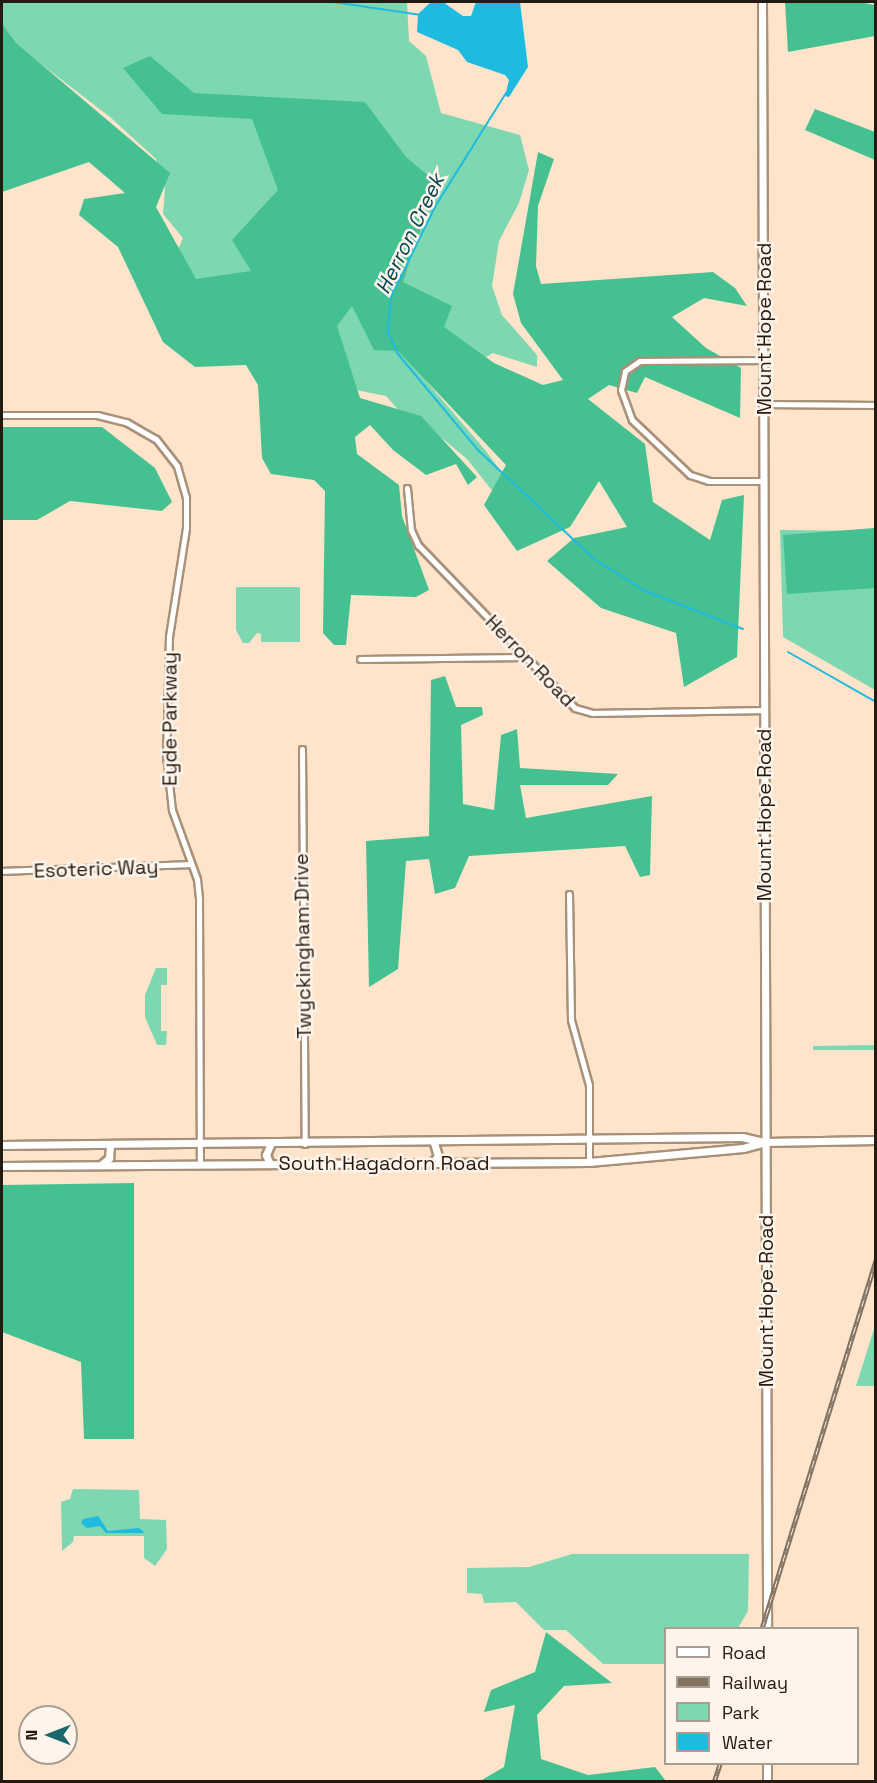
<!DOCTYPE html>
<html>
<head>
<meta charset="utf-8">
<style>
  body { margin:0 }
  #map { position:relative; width:877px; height:1783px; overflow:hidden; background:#fde4cb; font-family:"Space Grotesk",sans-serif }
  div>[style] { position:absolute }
  .green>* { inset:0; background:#7dd7b0 }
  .forest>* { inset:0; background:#45c091 }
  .water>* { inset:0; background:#1fbae0 }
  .stream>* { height:2px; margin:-1px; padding:0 1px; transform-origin:1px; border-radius:1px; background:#1fbae0 }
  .roads { filter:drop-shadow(2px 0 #a89179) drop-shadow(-2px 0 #a89179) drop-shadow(0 2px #a89179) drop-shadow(0 -2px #a89179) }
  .minor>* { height:5px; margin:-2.5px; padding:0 2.5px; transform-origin:2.5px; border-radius:2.5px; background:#fff }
  .tertiary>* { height:7px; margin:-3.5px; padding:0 3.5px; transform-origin:3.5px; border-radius:3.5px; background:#fff }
  .rail>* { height:4.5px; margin-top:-2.25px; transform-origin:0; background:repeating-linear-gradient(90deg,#fef4ea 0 7px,#827262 0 14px); box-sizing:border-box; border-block:2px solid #827262 }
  span { translate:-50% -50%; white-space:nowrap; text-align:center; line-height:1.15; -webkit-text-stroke:5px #fef4ea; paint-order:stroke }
  .street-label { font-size:20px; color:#231a11 }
  .water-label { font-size:21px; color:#054454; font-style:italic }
  .frame { position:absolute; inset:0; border:3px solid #231a11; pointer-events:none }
  .legend { position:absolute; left:664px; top:1627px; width:195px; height:138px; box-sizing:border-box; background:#fef4ea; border:2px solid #a69d93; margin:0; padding:8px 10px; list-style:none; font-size:18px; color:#231a11 }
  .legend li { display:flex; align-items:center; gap:12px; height:30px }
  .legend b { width:30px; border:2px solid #a69d93 }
  .north { position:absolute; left:18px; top:1705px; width:60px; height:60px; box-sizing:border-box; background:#fef4ea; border:2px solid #a69d93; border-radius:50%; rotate:270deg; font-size:16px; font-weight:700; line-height:24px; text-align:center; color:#231a11 }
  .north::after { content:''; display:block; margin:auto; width:21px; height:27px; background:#1a676e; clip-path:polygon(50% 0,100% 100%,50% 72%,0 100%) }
</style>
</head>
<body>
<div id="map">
  <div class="green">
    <i style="clip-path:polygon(2px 2px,407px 2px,409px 41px,426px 56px,441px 113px,520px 135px,529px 170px,519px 203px,499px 241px,492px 286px,502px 315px,537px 355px,537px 367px,493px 353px,479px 361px,410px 353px,427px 382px,486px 451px,520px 498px,506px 508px,467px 459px,443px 439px,419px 433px,386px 396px,346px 388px,187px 292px,172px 264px,183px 238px,163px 214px,165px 188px,156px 159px,110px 117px,2px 34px)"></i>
    <i style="clip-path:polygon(780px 530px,875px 531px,875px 690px,783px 637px)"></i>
    <i style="clip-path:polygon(236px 587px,300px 587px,300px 642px,261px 642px,261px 634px,257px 633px,249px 643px,243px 643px,236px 630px)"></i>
    <i style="clip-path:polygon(156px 968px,167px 968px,167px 985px,161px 985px,161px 1031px,167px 1031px,166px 1045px,157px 1045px,145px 1017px,145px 995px)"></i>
    <i style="clip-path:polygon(875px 1045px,875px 1050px,813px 1050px,813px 1046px)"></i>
    <i style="clip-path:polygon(875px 1326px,875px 1386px,856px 1386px)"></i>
    <i style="clip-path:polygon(73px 1489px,139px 1490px,140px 1519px,166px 1520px,167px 1549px,155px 1566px,144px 1558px,144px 1536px,74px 1536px,73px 1542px,62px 1551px,61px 1502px,70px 1499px)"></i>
    <i style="clip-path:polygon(572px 1554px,749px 1554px,748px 1611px,738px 1628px,666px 1628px,665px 1664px,603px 1664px,566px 1630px,544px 1630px,516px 1602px,484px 1603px,482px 1594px,467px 1593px,467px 1568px,529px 1567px)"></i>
  </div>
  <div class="forest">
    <i style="clip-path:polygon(785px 2px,859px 2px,875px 5px,875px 36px,788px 52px)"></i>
    <i style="clip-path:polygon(2px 24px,16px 43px,170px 173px,156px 207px,196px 279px,251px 271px,232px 240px,278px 190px,252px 119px,162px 114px,123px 68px,150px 56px,194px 93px,365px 102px,406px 157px,436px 182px,403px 282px,452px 306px,444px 327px,494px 363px,543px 385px,563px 380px,521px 323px,513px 294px,538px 152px,554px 159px,538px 206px,536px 266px,541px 284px,713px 272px,735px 288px,747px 306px,704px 298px,672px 317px,706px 348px,741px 368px,740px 418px,645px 377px,637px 393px,609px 385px,588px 399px,645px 444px,653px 502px,710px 540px,722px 500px,744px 495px,737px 657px,684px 687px,676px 633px,601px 608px,547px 561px,574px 538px,627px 527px,599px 481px,570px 527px,517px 551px,484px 505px,506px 465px,398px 351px,374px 350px,352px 306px,337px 326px,360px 398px,421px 416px,477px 477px,468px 485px,456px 464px,426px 475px,393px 450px,370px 425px,355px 437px,357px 454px,399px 485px,402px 516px,429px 590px,416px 597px,351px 595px,346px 645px,334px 645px,323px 633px,325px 491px,314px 480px,271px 474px,262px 458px,258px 385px,246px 365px,195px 367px,163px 342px,118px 247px,79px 215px,84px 199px,125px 193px,89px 162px,2px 192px)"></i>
    <i style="clip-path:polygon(815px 109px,875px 132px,875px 160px,805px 130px)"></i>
    <i style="clip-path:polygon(2px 427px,102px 427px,155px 468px,172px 502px,162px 511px,70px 501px,37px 520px,2px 520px)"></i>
    <i style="clip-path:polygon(875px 528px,875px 588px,787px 594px,783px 535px)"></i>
    <i style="clip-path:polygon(445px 676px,456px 707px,482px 707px,483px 715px,461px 725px,463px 804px,494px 810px,501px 735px,517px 729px,520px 768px,618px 774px,608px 785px,520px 785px,526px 818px,652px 796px,650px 875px,640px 877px,625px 846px,469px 856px,455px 888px,435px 894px,429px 859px,406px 861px,398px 969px,369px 987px,366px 841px,429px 836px,431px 680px)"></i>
    <i style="clip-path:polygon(134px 1183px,134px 1439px,84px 1439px,81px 1362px,2px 1332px,2px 1185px)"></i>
    <i style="clip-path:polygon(546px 1632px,612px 1683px,564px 1686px,537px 1715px,541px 1759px,588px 1775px,655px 1767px,666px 1781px,480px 1781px,504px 1767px,515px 1705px,484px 1712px,491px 1690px,535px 1672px)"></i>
  </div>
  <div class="water">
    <i style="clip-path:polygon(431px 2px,443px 2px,463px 16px,471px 16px,476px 2px,520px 2px,528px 67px,509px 97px,505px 96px,509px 80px,505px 75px,467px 62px,458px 50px,417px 32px,418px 14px)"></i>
    <i style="clip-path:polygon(98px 1516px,108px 1531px,139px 1528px,145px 1533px,106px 1533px,100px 1526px,87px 1528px,81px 1523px,83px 1519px)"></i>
  </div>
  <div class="stream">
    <i style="left:333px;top:2px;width:89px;rotate:8.4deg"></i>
    <i style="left:506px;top:93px;width:132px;rotate:122deg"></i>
    <i style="left:436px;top:205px;width:102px;rotate:116.3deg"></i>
    <i style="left:391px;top:296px;width:36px;rotate:95deg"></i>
    <i style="left:388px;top:332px;width:24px;rotate:66deg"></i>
    <i style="left:398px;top:354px;width:125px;rotate:50.2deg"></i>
    <i style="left:478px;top:450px;width:159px;rotate:43.2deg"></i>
    <i style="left:594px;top:559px;width:60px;rotate:32.1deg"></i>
    <i style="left:645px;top:591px;width:105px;rotate:21.2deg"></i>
    <i style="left:788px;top:652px;width:101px;rotate:29.6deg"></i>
  </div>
  <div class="roads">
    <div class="minor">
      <i style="left:764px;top:404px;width:112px;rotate:0.5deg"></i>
      <i style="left:2px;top:415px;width:95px"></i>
      <i style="left:97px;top:415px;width:30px;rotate:14deg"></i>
      <i style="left:126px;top:422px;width:34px;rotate:30deg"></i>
      <i style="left:156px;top:439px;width:34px;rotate:52deg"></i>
      <i style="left:177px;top:466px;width:33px;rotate:74deg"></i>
      <i style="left:186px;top:498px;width:30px;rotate:90deg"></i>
      <i style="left:186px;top:528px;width:109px;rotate:98.9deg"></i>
      <i style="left:169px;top:636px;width:119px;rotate:91.4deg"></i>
      <i style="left:166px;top:755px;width:55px;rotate:83.8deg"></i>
      <i style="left:172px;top:810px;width:73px;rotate:70.1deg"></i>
      <i style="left:197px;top:879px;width:20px;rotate:84deg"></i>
      <i style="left:199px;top:899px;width:265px;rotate:89.8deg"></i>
      <i style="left:764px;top:481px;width:55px;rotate:180deg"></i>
      <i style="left:709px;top:481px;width:20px;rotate:-162deg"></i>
      <i style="left:690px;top:475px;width:80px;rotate:-136.5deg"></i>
      <i style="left:632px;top:420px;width:32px;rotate:-110deg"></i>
      <i style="left:621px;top:390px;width:19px;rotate:-78deg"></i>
      <i style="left:625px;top:371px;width:18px;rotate:-34deg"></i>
      <i style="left:640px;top:361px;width:124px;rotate:-0.5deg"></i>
      <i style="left:407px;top:488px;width:42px;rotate:84.6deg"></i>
      <i style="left:411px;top:530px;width:17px;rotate:65deg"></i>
      <i style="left:418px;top:545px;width:226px;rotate:46.1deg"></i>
      <i style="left:575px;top:708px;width:18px;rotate:16deg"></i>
      <i style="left:592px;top:713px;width:173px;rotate:-1deg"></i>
      <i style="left:360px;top:659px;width:165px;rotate:-0.7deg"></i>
      <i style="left:302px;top:749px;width:395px;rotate:89.6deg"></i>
      <i style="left:2px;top:871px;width:188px;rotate:-2.1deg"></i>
      <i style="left:569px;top:894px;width:126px;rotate:89.1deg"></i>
      <i style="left:571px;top:1020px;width:67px;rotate:74.5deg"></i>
      <i style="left:589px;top:1085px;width:77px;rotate:90deg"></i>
    </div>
    <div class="tertiary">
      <i style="left:762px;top:2px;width:1626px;rotate:89.82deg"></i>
      <i style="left:2px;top:1145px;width:740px;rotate:-0.62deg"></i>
      <i style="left:742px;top:1137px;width:22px;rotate:13deg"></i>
      <i style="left:432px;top:1163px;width:9px;rotate:-49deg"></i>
      <i style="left:438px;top:1156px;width:14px;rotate:-107deg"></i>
      <i style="left:270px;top:1164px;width:10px;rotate:-114deg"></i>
      <i style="left:266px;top:1155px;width:11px;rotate:-68deg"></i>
      <i style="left:101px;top:1165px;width:11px;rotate:-41deg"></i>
      <i style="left:109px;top:1158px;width:12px;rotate:-85deg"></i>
      <i style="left:2px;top:1166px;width:587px;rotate:-0.39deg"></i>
      <i style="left:589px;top:1162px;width:155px;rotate:-5.2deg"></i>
      <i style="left:743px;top:1148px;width:23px;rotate:-15deg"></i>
      <i style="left:765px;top:1142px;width:111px;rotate:-1deg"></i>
      <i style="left:767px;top:1764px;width:18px;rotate:90deg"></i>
    </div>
  </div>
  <div class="rail">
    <i style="left:762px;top:1628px;width:386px;rotate:-72.8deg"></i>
    <i style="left:714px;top:1782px;width:19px;rotate:-72deg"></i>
  </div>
  <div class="street-label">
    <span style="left:764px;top:329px;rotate:-90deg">Mount Hope Road</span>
    <span style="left:530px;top:661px;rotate:46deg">Herron Road</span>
    <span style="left:170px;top:719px;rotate:-90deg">Eyde Parkway</span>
    <span style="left:764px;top:815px;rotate:-90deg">Mount Hope Road</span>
    <span style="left:96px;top:869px;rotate:-2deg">Esoteric Way</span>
    <span style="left:303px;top:946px;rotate:-91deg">Twyckingham Drive</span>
    <span style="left:384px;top:1163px">South Hagadorn Road</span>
    <span style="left:766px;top:1301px;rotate:-90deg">Mount Hope Road</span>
  </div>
  <div class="water-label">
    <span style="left:410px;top:234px;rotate:-64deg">Herron Creek</span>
  </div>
  <div class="frame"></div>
  <ul class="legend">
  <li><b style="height:8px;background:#fff"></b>Road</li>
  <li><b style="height:8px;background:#827262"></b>Railway</li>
  <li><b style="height:16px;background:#7dd7b0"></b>Park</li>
  <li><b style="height:16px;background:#1fbae0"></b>Water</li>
  </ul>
  <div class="north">N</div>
</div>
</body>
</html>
